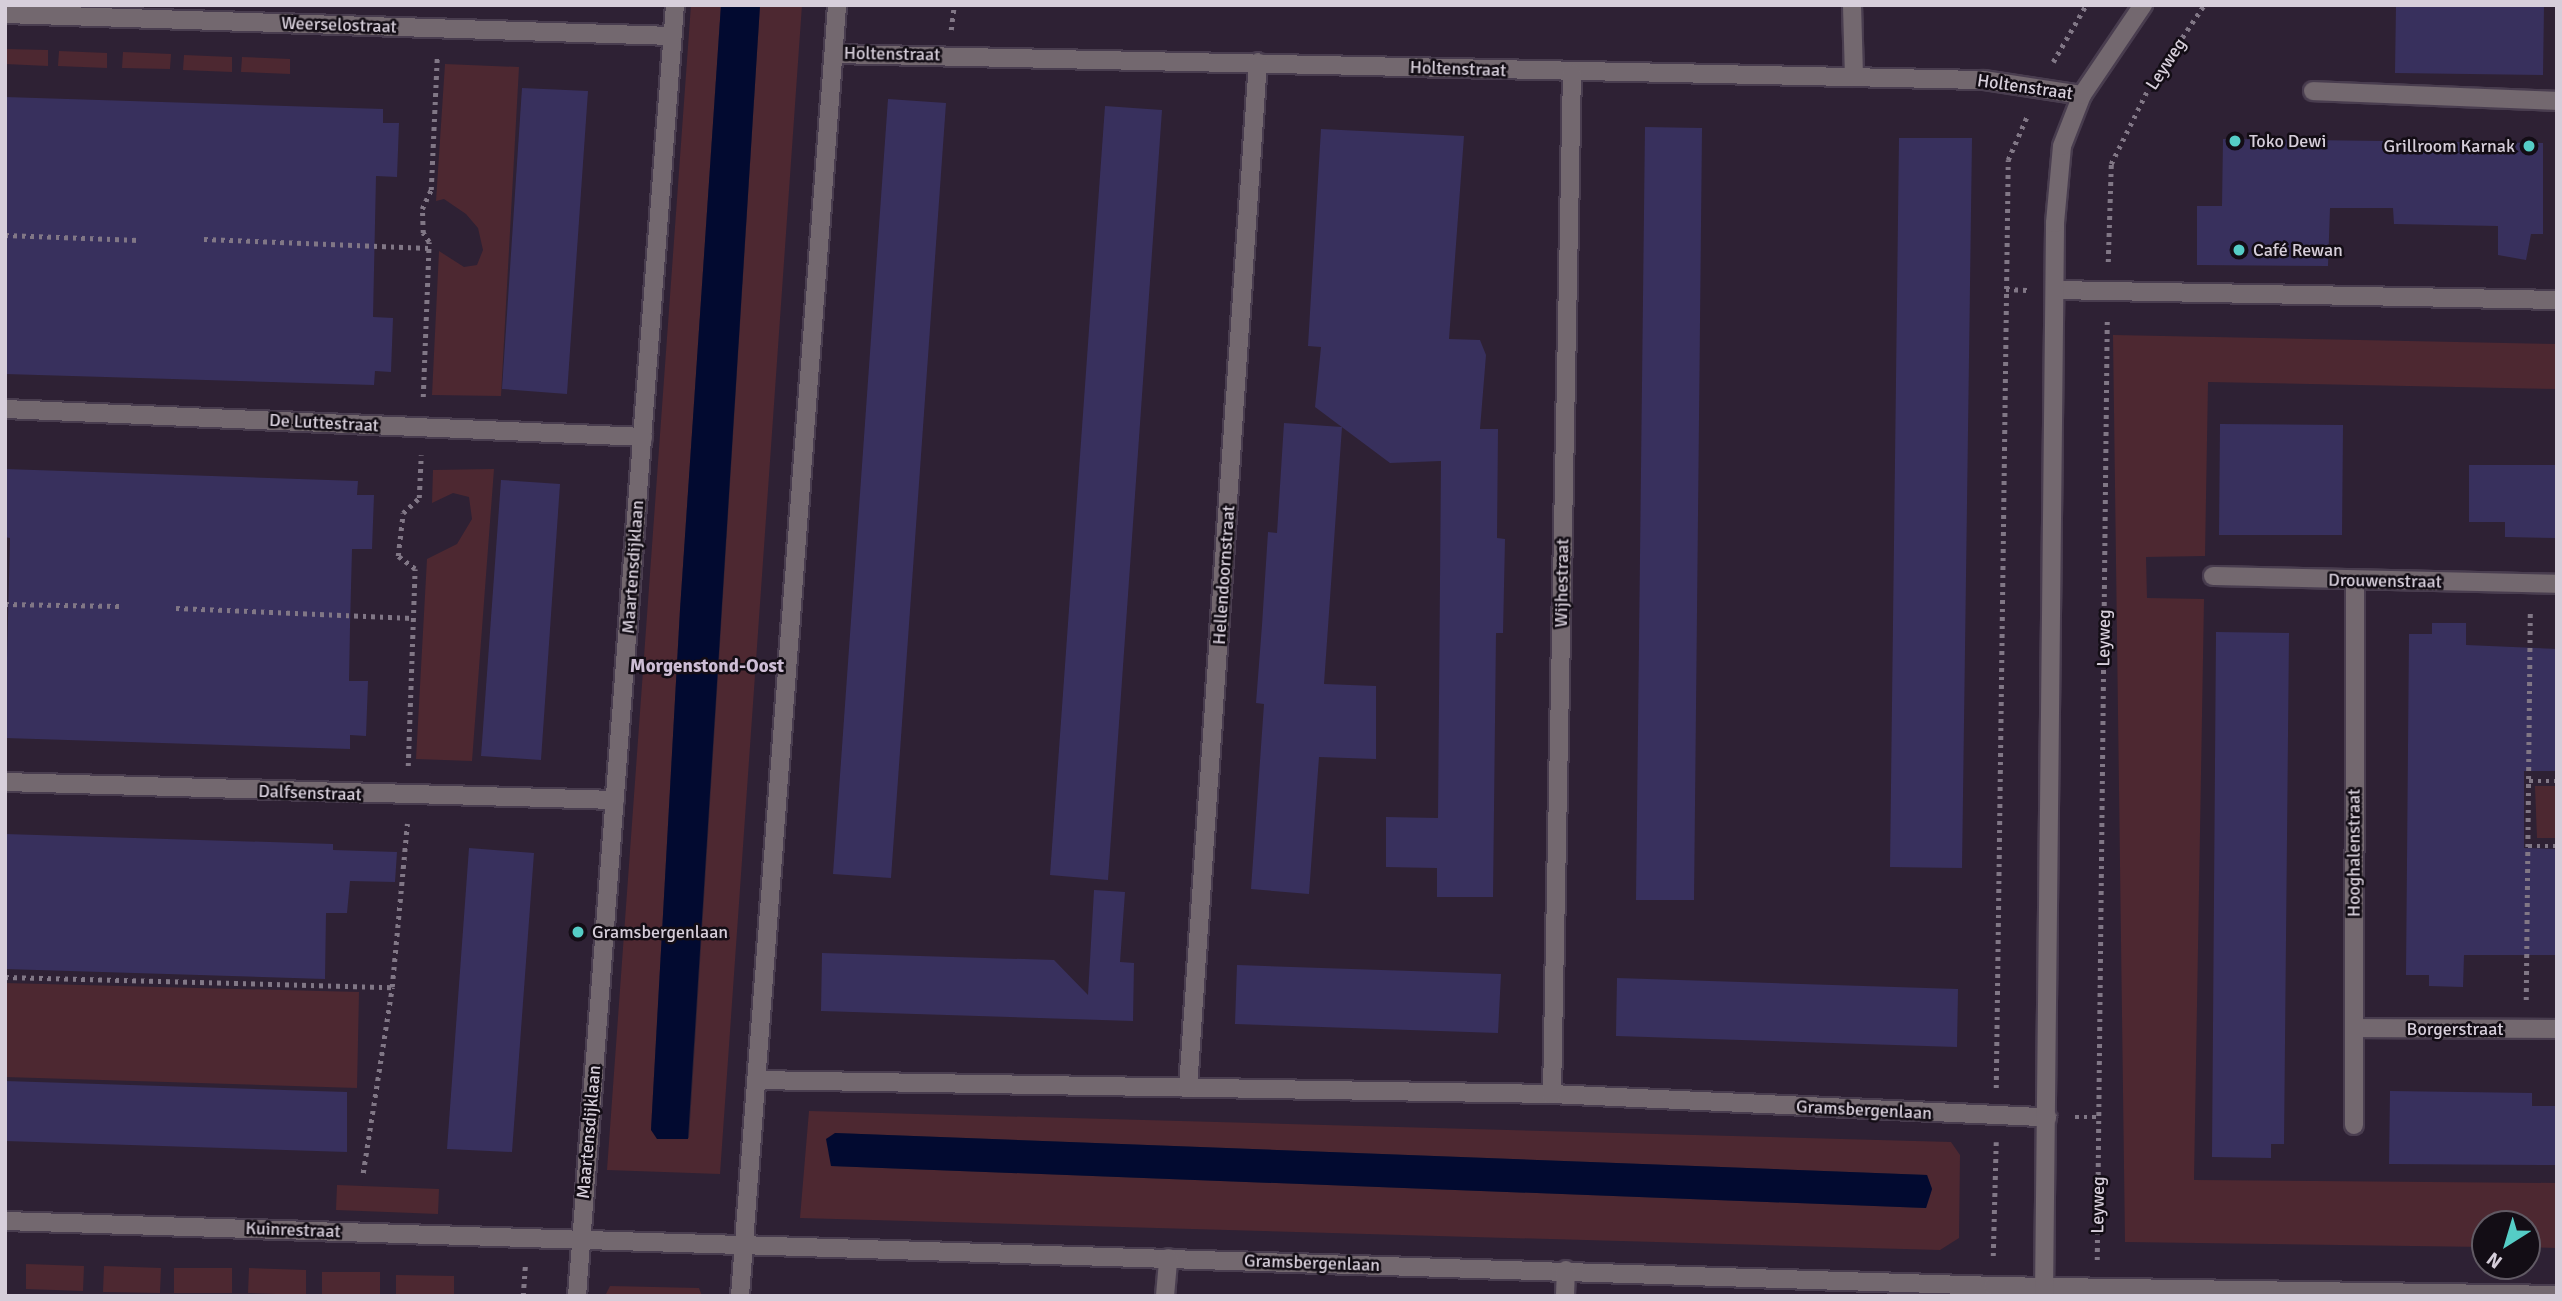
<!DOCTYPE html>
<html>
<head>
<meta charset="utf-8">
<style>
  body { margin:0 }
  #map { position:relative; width:2562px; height:1301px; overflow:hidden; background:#2e2134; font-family:Signika,sans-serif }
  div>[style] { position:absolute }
  .green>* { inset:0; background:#4d2831 }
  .water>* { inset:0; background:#020a30 }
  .building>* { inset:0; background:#38305d }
  .path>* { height:4.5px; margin-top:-2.25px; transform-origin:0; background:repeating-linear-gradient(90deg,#817786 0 3.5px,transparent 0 8.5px) }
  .roads { filter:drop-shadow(2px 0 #493d4f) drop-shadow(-2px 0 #493d4f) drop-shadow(0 2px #493d4f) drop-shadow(0 -2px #493d4f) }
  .minor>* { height:18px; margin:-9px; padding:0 9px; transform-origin:9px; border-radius:9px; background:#73686f }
  .dots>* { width:19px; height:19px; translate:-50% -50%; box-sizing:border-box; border:4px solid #130d15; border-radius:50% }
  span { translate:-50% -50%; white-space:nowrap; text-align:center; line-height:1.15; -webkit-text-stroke:5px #130d15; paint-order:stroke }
  .street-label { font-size:18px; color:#d6ceda }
  .poi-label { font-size:18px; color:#d6ceda }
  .left { translate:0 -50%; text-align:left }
  .right { translate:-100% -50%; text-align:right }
  .neighbourhood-label { font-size:19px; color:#cdbdd5; font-weight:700 }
  .frame { position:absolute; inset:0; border:7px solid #d6ceda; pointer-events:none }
  .north { position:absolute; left:2471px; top:1210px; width:70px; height:70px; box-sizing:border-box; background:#130d15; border:2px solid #615a64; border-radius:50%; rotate:217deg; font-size:19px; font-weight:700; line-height:28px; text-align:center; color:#d6ceda }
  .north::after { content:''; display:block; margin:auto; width:24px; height:32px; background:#55cdc6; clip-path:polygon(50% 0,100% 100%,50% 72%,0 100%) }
</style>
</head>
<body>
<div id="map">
  <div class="green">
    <i style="clip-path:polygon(691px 5px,721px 5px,680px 610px,651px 1130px,689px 1138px,760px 5px,802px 5px,720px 1174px,607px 1170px)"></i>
    <i style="clip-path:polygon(5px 49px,48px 50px,48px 66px,5px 64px)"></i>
    <i style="clip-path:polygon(59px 51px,107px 53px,107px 68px,58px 66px)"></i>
    <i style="clip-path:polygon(123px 52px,171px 54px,170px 69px,122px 68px)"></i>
    <i style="clip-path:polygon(184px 55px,232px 57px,232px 72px,183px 70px)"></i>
    <i style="clip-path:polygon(242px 57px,290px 59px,290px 74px,241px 72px)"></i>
    <i style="clip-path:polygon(445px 64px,519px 67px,501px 396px,432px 395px,439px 251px,464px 267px,477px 265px,483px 250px,478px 228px,466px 214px,444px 199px,436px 201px)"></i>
    <i style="clip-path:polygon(2113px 335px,2557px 344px,2557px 389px,2208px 382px,2205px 556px,2146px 557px,2147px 598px,2204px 599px,2194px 1180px,2557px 1183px,2557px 1248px,2527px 1247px,2527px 1224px,2485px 1224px,2485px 1247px,2125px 1242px)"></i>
    <i style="clip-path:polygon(494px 469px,472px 761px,416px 759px,427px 559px,457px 544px,472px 519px,469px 497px,453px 493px,432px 503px,433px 470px)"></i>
    <i style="clip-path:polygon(2535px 786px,2557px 786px,2557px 838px,2537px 838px)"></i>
    <i style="clip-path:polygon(5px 983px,359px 992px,357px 1088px,5px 1077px)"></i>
    <i style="clip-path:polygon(evenodd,809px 1111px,1951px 1142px,1960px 1155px,1959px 1238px,1940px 1250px,800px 1218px,809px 1111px,835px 1133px,1927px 1175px,1932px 1189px,1926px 1208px,831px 1166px,835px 1133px)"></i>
    <i style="clip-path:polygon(337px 1185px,439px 1189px,438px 1214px,336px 1210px)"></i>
    <i style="clip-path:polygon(26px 1264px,84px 1266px,83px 1291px,26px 1289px)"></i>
    <i style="clip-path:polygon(104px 1266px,161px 1268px,160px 1293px,103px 1292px)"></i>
    <i style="clip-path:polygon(174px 1268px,232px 1268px,232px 1293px,174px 1293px)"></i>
    <i style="clip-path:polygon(249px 1268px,306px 1270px,306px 1295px,248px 1293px)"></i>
    <i style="clip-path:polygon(322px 1272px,380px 1272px,380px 1296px,322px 1296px)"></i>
    <i style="clip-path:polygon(396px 1275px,454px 1276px,454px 1296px,396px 1296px)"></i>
    <i style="clip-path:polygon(610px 1286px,699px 1288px,702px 1296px,605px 1296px)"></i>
  </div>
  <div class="water">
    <i style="clip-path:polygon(721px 5px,760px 5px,688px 1139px,657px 1139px,651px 1130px,680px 610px)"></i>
    <i style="clip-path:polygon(835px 1133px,1927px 1175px,1932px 1189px,1926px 1208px,831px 1166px,826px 1139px)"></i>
  </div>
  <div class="building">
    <i style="clip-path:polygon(2396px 5px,2544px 5px,2543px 75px,2395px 73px)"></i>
    <i style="clip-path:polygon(522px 88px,588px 91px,567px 394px,502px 389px)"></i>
    <i style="clip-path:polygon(5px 97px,383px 109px,383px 123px,399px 123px,397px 177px,376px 176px,373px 317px,393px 318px,391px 372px,375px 371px,374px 385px,5px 374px)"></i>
    <i style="clip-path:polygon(888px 99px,946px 103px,891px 878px,833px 874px)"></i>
    <i style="clip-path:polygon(1105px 106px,1162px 110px,1108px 880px,1050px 875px)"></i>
    <i style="clip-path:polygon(1645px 127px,1702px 128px,1694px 900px,1636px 900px)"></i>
    <i style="clip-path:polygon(1321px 129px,1464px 136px,1449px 339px,1480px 340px,1486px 355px,1480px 429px,1498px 429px,1497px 538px,1505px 539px,1503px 633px,1496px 633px,1493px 897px,1437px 897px,1437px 868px,1386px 867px,1386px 817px,1438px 818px,1441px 461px,1390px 463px,1315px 407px,1321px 347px,1308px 346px)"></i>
    <i style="clip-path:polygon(1899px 138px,1972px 138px,1962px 868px,1890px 867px)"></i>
    <i style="clip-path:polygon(2223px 139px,2543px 143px,2543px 234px,2531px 234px,2526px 260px,2498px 255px,2498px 226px,2394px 224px,2393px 208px,2330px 208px,2328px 266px,2197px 265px,2197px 206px,2222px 206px)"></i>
    <i style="clip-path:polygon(1284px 423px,1342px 427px,1324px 684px,1376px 686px,1376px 759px,1319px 757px,1309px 894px,1251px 889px,1264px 704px,1256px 703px,1262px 625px,1268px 532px,1277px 533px)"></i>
    <i style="clip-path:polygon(2220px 424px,2343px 425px,2342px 535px,2219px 535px)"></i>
    <i style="clip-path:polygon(2469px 465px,2557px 465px,2557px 538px,2505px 537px,2505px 522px,2469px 522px)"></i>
    <i style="clip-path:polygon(5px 469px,358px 481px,357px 495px,374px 495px,372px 549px,352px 549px,350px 626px,349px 681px,368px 681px,366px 736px,350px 735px,350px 749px,5px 738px,10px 538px,5px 537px)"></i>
    <i style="clip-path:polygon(501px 480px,560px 484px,541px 760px,481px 756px)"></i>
    <i style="clip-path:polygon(2432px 623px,2466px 623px,2466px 645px,2557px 649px,2557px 771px,2524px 771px,2524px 848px,2557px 849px,2557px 955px,2464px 955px,2463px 987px,2429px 986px,2429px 975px,2406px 975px,2409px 634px,2432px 634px)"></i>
    <i style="clip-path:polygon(2216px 632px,2289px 633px,2284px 1144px,2271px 1144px,2271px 1158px,2212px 1157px)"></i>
    <i style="clip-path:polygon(5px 834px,333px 844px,333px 850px,397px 852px,395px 882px,350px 881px,347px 913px,326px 913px,325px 979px,5px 969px)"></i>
    <i style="clip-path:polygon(469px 848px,534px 853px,512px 1152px,447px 1149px)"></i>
    <i style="clip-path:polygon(1094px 890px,1125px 892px,1120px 962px,1134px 963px,1133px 1021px,821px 1011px,822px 953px,1054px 960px,1088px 995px)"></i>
    <i style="clip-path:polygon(1237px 965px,1501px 974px,1498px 1033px,1235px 1024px)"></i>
    <i style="clip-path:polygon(1617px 978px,1958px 989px,1957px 1047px,1616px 1036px)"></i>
    <i style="clip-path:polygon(5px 1081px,347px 1092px,347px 1152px,5px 1141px)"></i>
    <i style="clip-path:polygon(2390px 1091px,2532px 1093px,2532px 1106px,2557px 1106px,2557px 1165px,2389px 1164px)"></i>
  </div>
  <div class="path">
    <i style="left:951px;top:30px;width:25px;rotate:-83deg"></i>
    <i style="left:2053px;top:62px;width:66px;rotate:-59.9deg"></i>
    <i style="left:5px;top:235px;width:134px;rotate:2.1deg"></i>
    <i style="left:204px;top:239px;width:225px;rotate:2.3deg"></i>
    <i style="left:2108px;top:262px;width:98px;rotate:-88.2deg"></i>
    <i style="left:2111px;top:164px;width:86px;rotate:-63.7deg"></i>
    <i style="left:2149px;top:87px;width:99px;rotate:-56.1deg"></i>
    <i style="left:2006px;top:289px;width:21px;rotate:3deg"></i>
    <i style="left:423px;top:397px;width:155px;rotate:-87.8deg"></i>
    <i style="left:429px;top:242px;width:11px;rotate:-124deg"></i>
    <i style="left:423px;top:233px;width:24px;rotate:-92deg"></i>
    <i style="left:422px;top:209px;width:21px;rotate:-65deg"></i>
    <i style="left:431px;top:190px;width:133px;rotate:-87.4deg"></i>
    <i style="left:5px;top:604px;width:114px;rotate:1deg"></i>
    <i style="left:176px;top:608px;width:237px;rotate:2.4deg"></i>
    <i style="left:408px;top:766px;width:197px;rotate:-88deg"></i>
    <i style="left:415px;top:569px;width:21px;rotate:-143deg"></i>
    <i style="left:398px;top:556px;width:43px;rotate:-83.4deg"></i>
    <i style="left:403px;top:513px;width:22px;rotate:-43deg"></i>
    <i style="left:419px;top:498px;width:43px;rotate:-87.3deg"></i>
    <i style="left:2529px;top:781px;width:28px"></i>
    <i style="left:2528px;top:846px;width:29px"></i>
    <i style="left:5px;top:977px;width:387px;rotate:1.5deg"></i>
    <i style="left:2526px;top:1000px;width:390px;rotate:-89.4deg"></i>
    <i style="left:1996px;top:1088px;width:928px;rotate:-89.26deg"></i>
    <i style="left:2008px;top:160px;width:50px;rotate:-66.5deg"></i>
    <i style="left:2075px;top:1117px;width:24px"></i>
    <i style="left:363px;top:1173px;width:188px;rotate:-81.1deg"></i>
    <i style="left:392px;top:987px;width:164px;rotate:-84.7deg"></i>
    <i style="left:1993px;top:1256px;width:114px;rotate:-88.5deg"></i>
    <i style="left:2097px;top:1260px;width:940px;rotate:-89.39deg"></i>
    <i style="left:523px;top:1296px;width:31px;rotate:-86deg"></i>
  </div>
  <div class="roads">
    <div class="minor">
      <i style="left:1852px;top:5px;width:72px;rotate:88.4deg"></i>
      <i style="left:5px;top:14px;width:667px;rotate:1.89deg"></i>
      <i style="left:834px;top:54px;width:1150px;rotate:1.3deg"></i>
      <i style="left:1984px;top:80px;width:99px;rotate:8.7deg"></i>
      <i style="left:2313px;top:91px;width:244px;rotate:2.3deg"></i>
      <i style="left:2056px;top:290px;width:501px;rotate:1.14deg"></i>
      <i style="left:5px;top:409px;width:639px;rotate:2.51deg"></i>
      <i style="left:2213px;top:576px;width:344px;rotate:1.3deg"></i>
      <i style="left:5px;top:782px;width:610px;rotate:1.69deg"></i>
      <i style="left:2354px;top:1028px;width:203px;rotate:0.3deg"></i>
      <i style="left:756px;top:1080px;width:796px;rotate:1.01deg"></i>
      <i style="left:1552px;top:1094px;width:496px;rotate:2.7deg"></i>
      <i style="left:1188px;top:1088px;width:1028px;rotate:-86.1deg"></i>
      <i style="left:1552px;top:1094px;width:1021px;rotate:-88.88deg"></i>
      <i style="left:2354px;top:1125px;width:544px;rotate:-89.89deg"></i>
      <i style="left:5px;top:1221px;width:1989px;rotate:1.87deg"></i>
      <i style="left:1993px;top:1286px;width:564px;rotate:0.91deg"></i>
      <i style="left:577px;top:1296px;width:1295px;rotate:-85.66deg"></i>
      <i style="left:740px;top:1296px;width:1295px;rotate:-85.7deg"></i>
      <i style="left:1165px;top:1296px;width:38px;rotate:-85deg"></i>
      <i style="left:1565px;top:1296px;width:26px;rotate:-88deg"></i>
      <i style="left:2044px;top:1296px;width:1073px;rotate:-89.41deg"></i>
      <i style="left:2055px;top:223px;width:77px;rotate:-84.8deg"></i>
      <i style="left:2062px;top:146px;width:55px;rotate:-68.6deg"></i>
      <i style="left:2082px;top:95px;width:109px;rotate:-55.9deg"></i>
    </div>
  </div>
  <div class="dots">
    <i style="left:2235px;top:141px;background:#55cdc6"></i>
    <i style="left:2529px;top:146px;background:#55cdc6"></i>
    <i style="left:2239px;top:250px;background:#55cdc6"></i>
    <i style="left:578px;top:932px;background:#55cdc6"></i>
  </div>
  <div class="street-label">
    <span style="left:339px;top:25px;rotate:2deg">Weerselostraat</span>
    <span style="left:892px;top:54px;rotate:1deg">Holtenstraat</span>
    <span style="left:2166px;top:64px;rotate:-57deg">Leyweg</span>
    <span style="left:1458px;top:69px;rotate:2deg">Holtenstraat</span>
    <span style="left:2025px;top:87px;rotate:8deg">Holtenstraat</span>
    <span style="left:324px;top:423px;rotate:3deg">De Luttestraat</span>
    <span style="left:633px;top:567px;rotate:-86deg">Maartensdijklaan</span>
    <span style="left:1224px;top:575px;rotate:-86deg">Hellendoornstraat</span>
    <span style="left:2385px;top:581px;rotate:1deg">Drouwenstraat</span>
    <span style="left:1562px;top:583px;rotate:-89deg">Wijhestraat</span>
    <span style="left:2104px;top:638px;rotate:-89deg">Leyweg</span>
    <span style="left:310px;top:793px;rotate:2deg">Dalfsenstraat</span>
    <span style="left:2354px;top:853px;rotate:-90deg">Hooghalenstraat</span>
    <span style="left:2455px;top:1029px">Borgerstraat</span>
    <span style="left:1864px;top:1110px;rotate:3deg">Gramsbergenlaan</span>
    <span style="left:589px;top:1132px;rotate:-85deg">Maartensdijklaan</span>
    <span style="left:2098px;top:1205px;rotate:-89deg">Leyweg</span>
    <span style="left:293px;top:1230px;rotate:2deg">Kuinrestraat</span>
    <span style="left:1312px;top:1263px;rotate:2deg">Gramsbergenlaan</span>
  </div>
  <div class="poi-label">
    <span class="left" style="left:2249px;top:141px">Toko Dewi</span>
    <span class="right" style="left:2515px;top:146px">Grillroom Karnak</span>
    <span class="left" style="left:2253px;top:250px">Café Rewan</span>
    <span class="left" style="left:592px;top:932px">Gramsbergenlaan</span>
  </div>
  <div class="neighbourhood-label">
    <span style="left:707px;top:667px">Morgenstond-Oost</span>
  </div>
  <div class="frame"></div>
  <div class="north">N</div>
</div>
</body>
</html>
